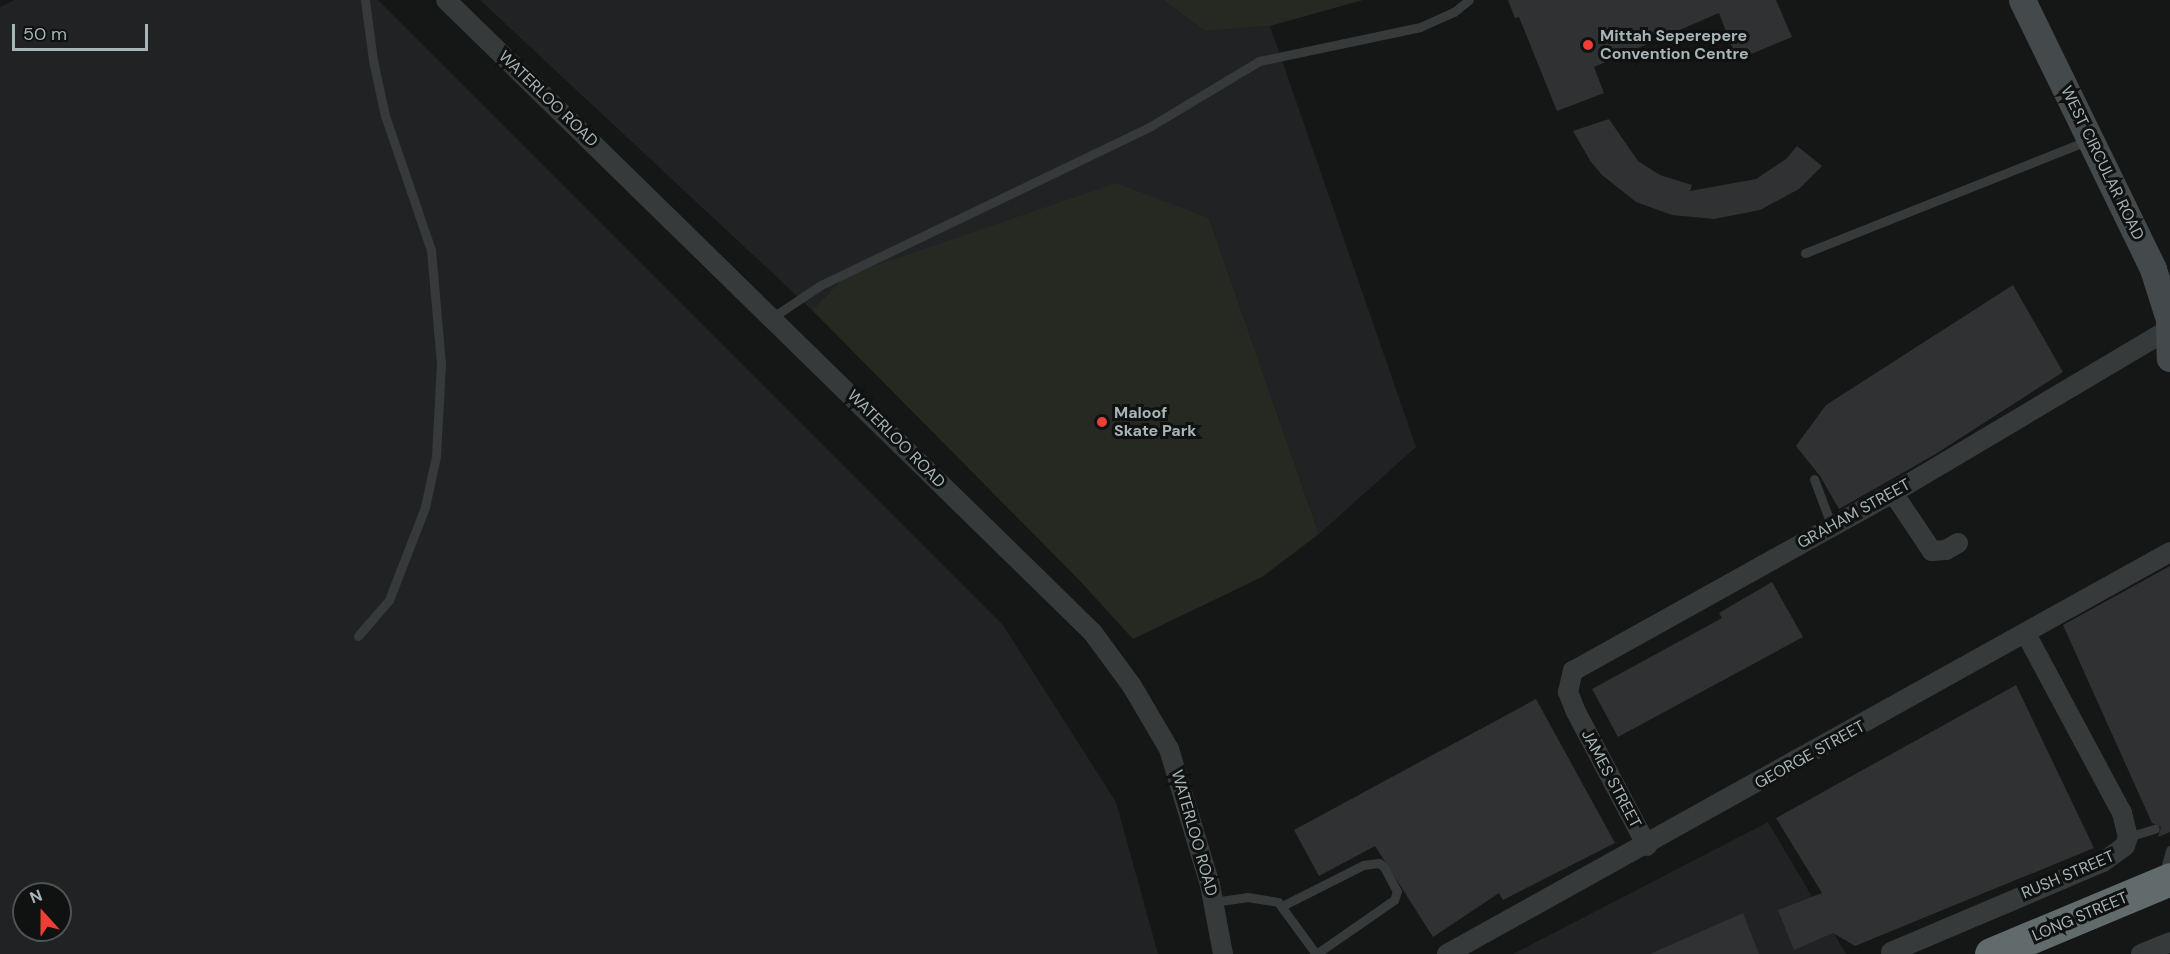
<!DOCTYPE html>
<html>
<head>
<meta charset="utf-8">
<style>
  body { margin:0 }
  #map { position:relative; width:2170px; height:954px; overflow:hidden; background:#151616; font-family:"DM Sans",sans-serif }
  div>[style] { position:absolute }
  .built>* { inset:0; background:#212223 }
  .green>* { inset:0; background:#252921 }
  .building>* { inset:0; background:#303132 }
  .lane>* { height:9px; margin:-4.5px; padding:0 4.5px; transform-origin:4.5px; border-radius:4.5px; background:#363a3b }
  .street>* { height:20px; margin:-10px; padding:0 10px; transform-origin:10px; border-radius:10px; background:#363a3b }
  .secondary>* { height:27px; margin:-13.5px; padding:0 13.5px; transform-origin:13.5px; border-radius:13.5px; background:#444a4b }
  .highway>* { height:33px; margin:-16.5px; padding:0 16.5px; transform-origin:16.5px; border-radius:16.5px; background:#626b6c }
  .dots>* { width:16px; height:16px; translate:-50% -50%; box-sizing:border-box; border:3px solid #101111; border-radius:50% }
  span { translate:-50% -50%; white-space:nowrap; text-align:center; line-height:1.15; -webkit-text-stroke:6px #101111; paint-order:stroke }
  .poi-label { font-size:16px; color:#a7b5b6; font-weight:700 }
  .left { translate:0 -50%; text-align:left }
  .street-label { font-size:16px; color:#a7b5b6 }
  .north { position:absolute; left:12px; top:882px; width:60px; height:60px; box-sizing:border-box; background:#101111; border:2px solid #4c5353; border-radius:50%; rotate:339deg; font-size:16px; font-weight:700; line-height:24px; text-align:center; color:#a7b5b6 }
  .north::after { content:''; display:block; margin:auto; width:21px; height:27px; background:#ec3f36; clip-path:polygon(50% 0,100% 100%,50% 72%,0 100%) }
  .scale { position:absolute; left:12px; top:24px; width:136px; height:27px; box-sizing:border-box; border:3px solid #a7b5b6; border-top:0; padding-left:8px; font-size:18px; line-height:21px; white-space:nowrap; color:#a7b5b6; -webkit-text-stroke:4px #101111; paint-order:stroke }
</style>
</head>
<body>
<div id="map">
  <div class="built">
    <i style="clip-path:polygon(evenodd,15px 0,378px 0,1003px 625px,1116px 802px,1158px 954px,0 954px,0 7px,15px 0,24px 894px,60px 894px,60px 930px,24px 930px,24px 894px)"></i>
    <i style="clip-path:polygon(480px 0,1163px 0,1205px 31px,1270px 26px,1416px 447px,1319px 534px,1209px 218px,845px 276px,812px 310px)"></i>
    <i style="clip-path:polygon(1768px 822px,1846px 954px,1513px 954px)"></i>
  </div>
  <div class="green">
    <i style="clip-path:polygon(1163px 0,1363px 0,1270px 26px,1205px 31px)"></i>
    <i style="clip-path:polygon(1116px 183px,1209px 218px,1319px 534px,1262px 577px,1133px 639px,1079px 580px,812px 310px,845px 276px)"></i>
  </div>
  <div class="building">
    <i style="clip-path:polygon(1508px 0,1776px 0,1792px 37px,1737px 60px,1719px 13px,1594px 67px,1604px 93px,1557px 111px,1519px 17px,1515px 18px)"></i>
    <i style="clip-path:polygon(1609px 119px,1638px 161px,1660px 175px,1692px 185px,1690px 191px,1756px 179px,1786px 159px,1797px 146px,1822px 166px,1799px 189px,1760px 210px,1714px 219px,1672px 215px,1636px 202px,1602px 175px,1591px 162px,1573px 131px)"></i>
    <i style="clip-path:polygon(2013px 285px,2063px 372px,1934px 455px,1839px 509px,1820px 476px,1796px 446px,1826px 405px)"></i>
    <i style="clip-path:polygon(2170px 566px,2170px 832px,2158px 837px,2161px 827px,2152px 823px,2063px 625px)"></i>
    <i style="clip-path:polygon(1772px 582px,1803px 637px,1618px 737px,1592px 689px,1722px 618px,1719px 613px)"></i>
    <i style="clip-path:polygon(2016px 685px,2094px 848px,1855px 946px,1833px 933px,1794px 950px,1778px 910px,1822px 893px,1776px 818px)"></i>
    <i style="clip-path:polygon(1536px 699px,1615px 843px,1503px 900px,1499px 893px,1433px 937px,1375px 846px,1319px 876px,1294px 830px)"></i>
    <i style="clip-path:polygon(1743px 913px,1759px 954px,1650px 954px)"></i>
  </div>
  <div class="lane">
    <i style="left:1805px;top:253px;width:303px;rotate:-21.7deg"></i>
    <i style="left:773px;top:317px;width:58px;rotate:-33.7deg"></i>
    <i style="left:821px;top:285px;width:366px;rotate:-25.7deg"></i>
    <i style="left:1151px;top:126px;width:126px;rotate:-31deg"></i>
    <i style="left:1259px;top:61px;width:165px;rotate:-11.9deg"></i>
    <i style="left:1420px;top:27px;width:37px;rotate:-24deg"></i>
    <i style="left:1454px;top:12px;width:19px;rotate:-39deg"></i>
    <i style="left:1814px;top:479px;width:51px;rotate:69.4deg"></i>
    <i style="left:358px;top:636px;width:48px;rotate:-49.3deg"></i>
    <i style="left:389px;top:600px;width:100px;rotate:-68.8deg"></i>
    <i style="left:425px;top:507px;width:52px;rotate:-77.8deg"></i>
    <i style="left:436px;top:456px;width:92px;rotate:-86.9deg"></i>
    <i style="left:441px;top:364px;width:114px;rotate:-95deg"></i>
    <i style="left:431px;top:250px;width:142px;rotate:-108.9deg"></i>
    <i style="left:385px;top:116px;width:57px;rotate:-102.1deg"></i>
    <i style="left:373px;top:60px;width:61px;rotate:-97.6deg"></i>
    <i style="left:2128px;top:837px;width:28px;rotate:-17deg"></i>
    <i style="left:2163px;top:875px;width:26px;rotate:-74deg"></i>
    <i style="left:1213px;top:902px;width:34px;rotate:-8deg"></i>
    <i style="left:1247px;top:897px;width:31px;rotate:9deg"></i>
    <i style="left:1278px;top:902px;width:64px;rotate:53.8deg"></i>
    <i style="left:1282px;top:906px;width:91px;rotate:-26.8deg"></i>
    <i style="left:1363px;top:865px;width:16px;rotate:-7deg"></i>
    <i style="left:1379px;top:863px;width:6px;rotate:39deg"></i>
    <i style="left:1384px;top:867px;width:27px;rotate:62deg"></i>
    <i style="left:1397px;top:891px;width:9px;rotate:108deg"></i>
    <i style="left:1394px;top:900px;width:95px;rotate:145.3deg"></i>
  </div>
  <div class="street">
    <i style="left:446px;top:0;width:905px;rotate:44.37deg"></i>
    <i style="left:1093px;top:633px;width:66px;rotate:53.7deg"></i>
    <i style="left:1132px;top:686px;width:73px;rotate:59.6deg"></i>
    <i style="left:1169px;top:749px;width:142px;rotate:73.2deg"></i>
    <i style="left:1210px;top:885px;width:70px;rotate:79.3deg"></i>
    <i style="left:1893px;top:493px;width:70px;rotate:56.1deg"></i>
    <i style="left:1932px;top:551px;width:14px;rotate:-4deg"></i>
    <i style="left:1946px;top:550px;width:14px;rotate:-30deg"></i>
    <i style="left:1647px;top:846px;width:152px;rotate:-117.9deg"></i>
    <i style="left:1576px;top:712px;width:22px;rotate:-112deg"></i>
    <i style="left:1568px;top:692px;width:22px;rotate:-77deg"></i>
    <i style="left:1573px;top:671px;width:366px;rotate:-29.1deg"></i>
    <i style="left:1893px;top:493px;width:320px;rotate:-30.7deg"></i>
    <i style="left:1891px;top:952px;width:230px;rotate:-23deg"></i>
    <i style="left:2103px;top:862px;width:27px;rotate:-36deg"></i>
    <i style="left:2125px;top:846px;width:9px;rotate:-72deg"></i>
    <i style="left:2128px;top:837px;width:25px;rotate:-104deg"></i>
    <i style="left:2122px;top:813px;width:203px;rotate:-118.2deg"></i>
    <i style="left:1447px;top:954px;width:827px;rotate:-29.07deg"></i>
    <i style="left:2141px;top:954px;width:31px;rotate:-22deg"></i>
  </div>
  <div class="secondary">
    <i style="left:2022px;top:0;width:299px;rotate:64deg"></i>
    <i style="left:2153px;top:269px;width:52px;rotate:72.3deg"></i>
    <i style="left:2169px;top:319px;width:39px;rotate:89deg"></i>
  </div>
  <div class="highway">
    <i style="left:1991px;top:954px;width:194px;rotate:-22.7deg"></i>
  </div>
  <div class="dots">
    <i style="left:1588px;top:45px;background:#ec3f36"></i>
    <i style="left:1102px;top:422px;background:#ec3f36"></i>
  </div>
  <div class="poi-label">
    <span class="left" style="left:1600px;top:45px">Mittah Seperepere<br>Convention Centre</span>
    <span class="left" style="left:1114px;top:422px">Maloof<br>Skate Park</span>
  </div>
  <div class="street-label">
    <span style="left:548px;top:99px;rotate:44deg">WATERLOO ROAD</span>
    <span style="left:2102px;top:163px;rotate:64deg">WEST CIRCULAR ROAD</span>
    <span style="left:896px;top:439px;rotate:45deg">WATERLOO ROAD</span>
    <span style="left:1854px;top:514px;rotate:-29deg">GRAHAM STREET</span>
    <span style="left:1810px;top:755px;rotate:-29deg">GEORGE STREET</span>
    <span style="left:1611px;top:779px;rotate:62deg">JAMES STREET</span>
    <span style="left:1194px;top:833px;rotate:74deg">WATERLOO ROAD</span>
    <span style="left:2068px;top:875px;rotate:-23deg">RUSH STREET</span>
    <span style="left:2080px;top:917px;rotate:-23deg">LONG STREET</span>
  </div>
  <div class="north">N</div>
  <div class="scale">50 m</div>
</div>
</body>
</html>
